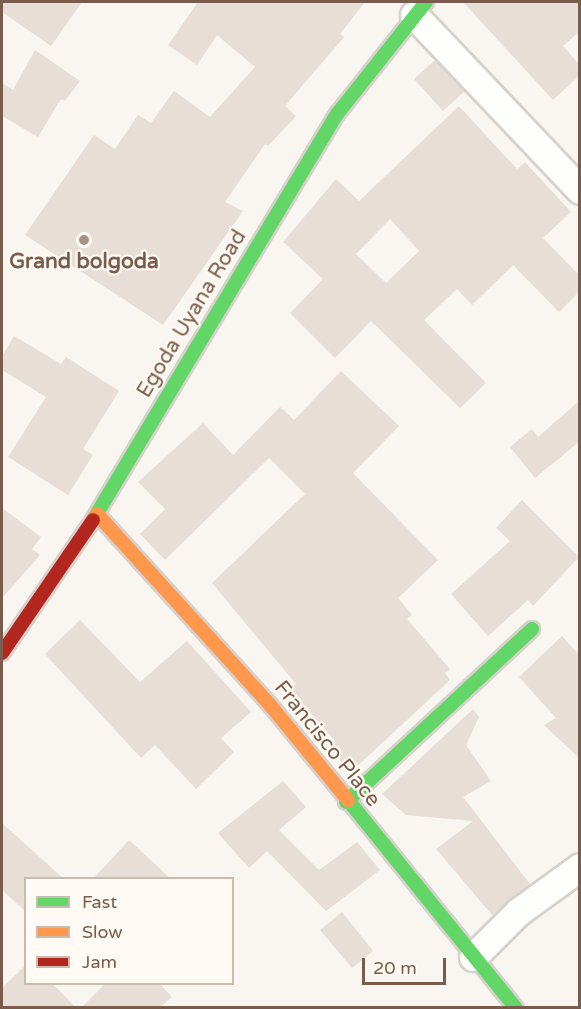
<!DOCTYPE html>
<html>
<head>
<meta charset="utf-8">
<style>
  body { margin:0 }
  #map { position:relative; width:581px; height:1009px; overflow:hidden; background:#f9f5f0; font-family:"Varela Round",sans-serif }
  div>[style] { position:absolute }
  .building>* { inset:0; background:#e6ded7 }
  .roads { filter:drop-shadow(2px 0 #d7d1cb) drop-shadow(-2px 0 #d7d1cb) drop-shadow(0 2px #d7d1cb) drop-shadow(0 -2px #d7d1cb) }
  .street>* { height:27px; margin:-13.5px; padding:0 13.5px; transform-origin:13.5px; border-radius:13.5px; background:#fefefd }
  .fast>* { height:14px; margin:-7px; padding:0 7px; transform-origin:7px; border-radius:7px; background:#63d668 }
  .slow>* { height:14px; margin:-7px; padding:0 7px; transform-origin:7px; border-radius:7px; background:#ff974d }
  .jam>* { height:14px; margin:-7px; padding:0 7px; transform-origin:7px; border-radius:7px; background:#b3261e }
  .dots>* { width:16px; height:16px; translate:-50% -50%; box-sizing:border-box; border:3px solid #fffaf3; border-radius:50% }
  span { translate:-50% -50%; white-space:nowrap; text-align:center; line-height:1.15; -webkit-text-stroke:4.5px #fffaf3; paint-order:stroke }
  .poi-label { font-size:21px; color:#7a5c4d; font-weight:700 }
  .street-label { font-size:21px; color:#7a5c4d }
  .frame { position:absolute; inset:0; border:3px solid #7a5c4d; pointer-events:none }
  .legend { position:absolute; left:24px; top:877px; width:210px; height:108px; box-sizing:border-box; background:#fffaf3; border:2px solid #cabbb1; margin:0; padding:8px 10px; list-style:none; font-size:18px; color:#7a5c4d }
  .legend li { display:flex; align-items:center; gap:12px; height:30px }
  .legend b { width:30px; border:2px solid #cabbb1 }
  .scale { position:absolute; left:362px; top:958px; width:84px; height:27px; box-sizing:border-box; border:3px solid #7a5c4d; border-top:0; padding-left:8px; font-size:18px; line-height:21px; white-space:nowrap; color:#7a5c4d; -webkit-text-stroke:4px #fffaf3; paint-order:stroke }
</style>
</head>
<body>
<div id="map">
  <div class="building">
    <i style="clip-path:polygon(2px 2px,82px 2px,51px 46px,2px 12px)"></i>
    <i style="clip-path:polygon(198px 2px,365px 2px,340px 34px,344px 37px,285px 106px,296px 116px,268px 146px,265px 144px,225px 202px,243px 211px,163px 325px,25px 235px,94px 135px,115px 149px,138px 115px,151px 123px,174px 91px,210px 117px,255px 67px,217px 35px,197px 65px,168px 45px)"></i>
    <i style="clip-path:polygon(463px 2px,579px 2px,579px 32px,563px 46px,579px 64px,579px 76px,553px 100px)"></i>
    <i style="clip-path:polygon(35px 50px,80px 81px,65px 101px,61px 99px,38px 137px,2px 116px,2px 83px,13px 90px)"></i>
    <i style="clip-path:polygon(435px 60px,465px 91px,443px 111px,414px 79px)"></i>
    <i style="clip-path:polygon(evenodd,459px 106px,517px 169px,525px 162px,571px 212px,543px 238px,579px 275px,579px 292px,559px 312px,513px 265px,472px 305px,457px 289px,424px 320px,486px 383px,460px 408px,371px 321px,335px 358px,290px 313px,323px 279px,283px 242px,336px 179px,359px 201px,459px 106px,390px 219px,419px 251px,386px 283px,356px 254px,390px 219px)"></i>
    <i style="clip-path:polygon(14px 336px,61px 364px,66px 357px,119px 391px,83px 449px,93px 455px,68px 495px,8px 457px,46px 397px,2px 370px,2px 357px)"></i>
    <i style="clip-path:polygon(341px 371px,399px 426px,353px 473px,438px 560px,398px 598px,412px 615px,407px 619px,450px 669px,445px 673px,450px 680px,351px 772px,328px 747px,335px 741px,290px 689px,296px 684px,212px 583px,305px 494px,269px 458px,165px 560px,140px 534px,165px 509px,138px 482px,203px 423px,233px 455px,280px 407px,294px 420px)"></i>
    <i style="clip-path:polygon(579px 401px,579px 442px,535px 478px,510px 447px,532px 429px,538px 437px)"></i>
    <i style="clip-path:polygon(522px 500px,579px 557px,533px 606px,528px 600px,488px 636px,451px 594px,510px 541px,496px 528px)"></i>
    <i style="clip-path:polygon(2px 508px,41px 537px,32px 549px,40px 555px,2px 598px)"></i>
    <i style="clip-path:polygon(80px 620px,140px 682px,187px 641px,251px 712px,221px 738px,234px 752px,196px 789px,155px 745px,141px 758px,45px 654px)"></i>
    <i style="clip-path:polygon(562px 636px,579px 655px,579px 758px,544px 725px,556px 718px,519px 677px)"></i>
    <i style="clip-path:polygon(473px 709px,479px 717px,466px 745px,491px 781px,463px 797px,530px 884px,492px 915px,436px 849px,473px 821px,406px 815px,382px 794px)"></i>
    <i style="clip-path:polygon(283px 781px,306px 807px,279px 830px,319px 870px,357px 842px,380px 870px,326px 911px,267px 851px,249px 868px,218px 833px)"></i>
    <i style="clip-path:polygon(2px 823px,64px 879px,26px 879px,26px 912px,2px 890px)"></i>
    <i style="clip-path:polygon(129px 840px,171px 879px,93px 879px)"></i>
    <i style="clip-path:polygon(342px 912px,373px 951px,352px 968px,320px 930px)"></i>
    <i style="clip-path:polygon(26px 965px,26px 984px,53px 984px,76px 1008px,2px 1008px,2px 988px)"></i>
    <i style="clip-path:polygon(105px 984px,160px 984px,172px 997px,159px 1008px,81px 1008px)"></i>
  </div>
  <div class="roads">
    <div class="street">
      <i style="left:414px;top:15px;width:241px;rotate:46.5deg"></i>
      <i style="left:473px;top:957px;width:64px;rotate:-45deg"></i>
      <i style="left:518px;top:912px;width:77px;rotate:-36deg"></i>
    </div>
    <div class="fast">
      <i style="left:93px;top:520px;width:475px;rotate:-59deg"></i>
      <i style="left:338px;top:113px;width:142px;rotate:-51.6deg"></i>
      <i style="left:348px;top:800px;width:267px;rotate:51.1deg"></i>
      <i style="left:346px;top:802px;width:254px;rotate:-42.9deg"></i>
    </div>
    <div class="slow">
      <i style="left:97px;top:514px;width:259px;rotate:47.8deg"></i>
      <i style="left:271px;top:706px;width:122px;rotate:50.7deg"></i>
    </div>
    <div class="jam">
      <i style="left:2px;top:653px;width:161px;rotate:-55.6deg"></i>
    </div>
  </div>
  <div class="dots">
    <i style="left:84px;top:240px;background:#a69286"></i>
  </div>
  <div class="poi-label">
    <span style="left:84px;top:262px">Grand bolgoda</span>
  </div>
  <div class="street-label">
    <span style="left:192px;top:314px;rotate:-59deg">Egoda Uyana Road</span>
    <span style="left:327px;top:744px;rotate:51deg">Francisco Place</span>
  </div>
  <div class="frame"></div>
  <ul class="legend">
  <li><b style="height:8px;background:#63d668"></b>Fast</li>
  <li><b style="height:8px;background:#ff974d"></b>Slow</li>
  <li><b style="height:8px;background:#b3261e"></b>Jam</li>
  </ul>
  <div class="scale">20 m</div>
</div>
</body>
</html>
